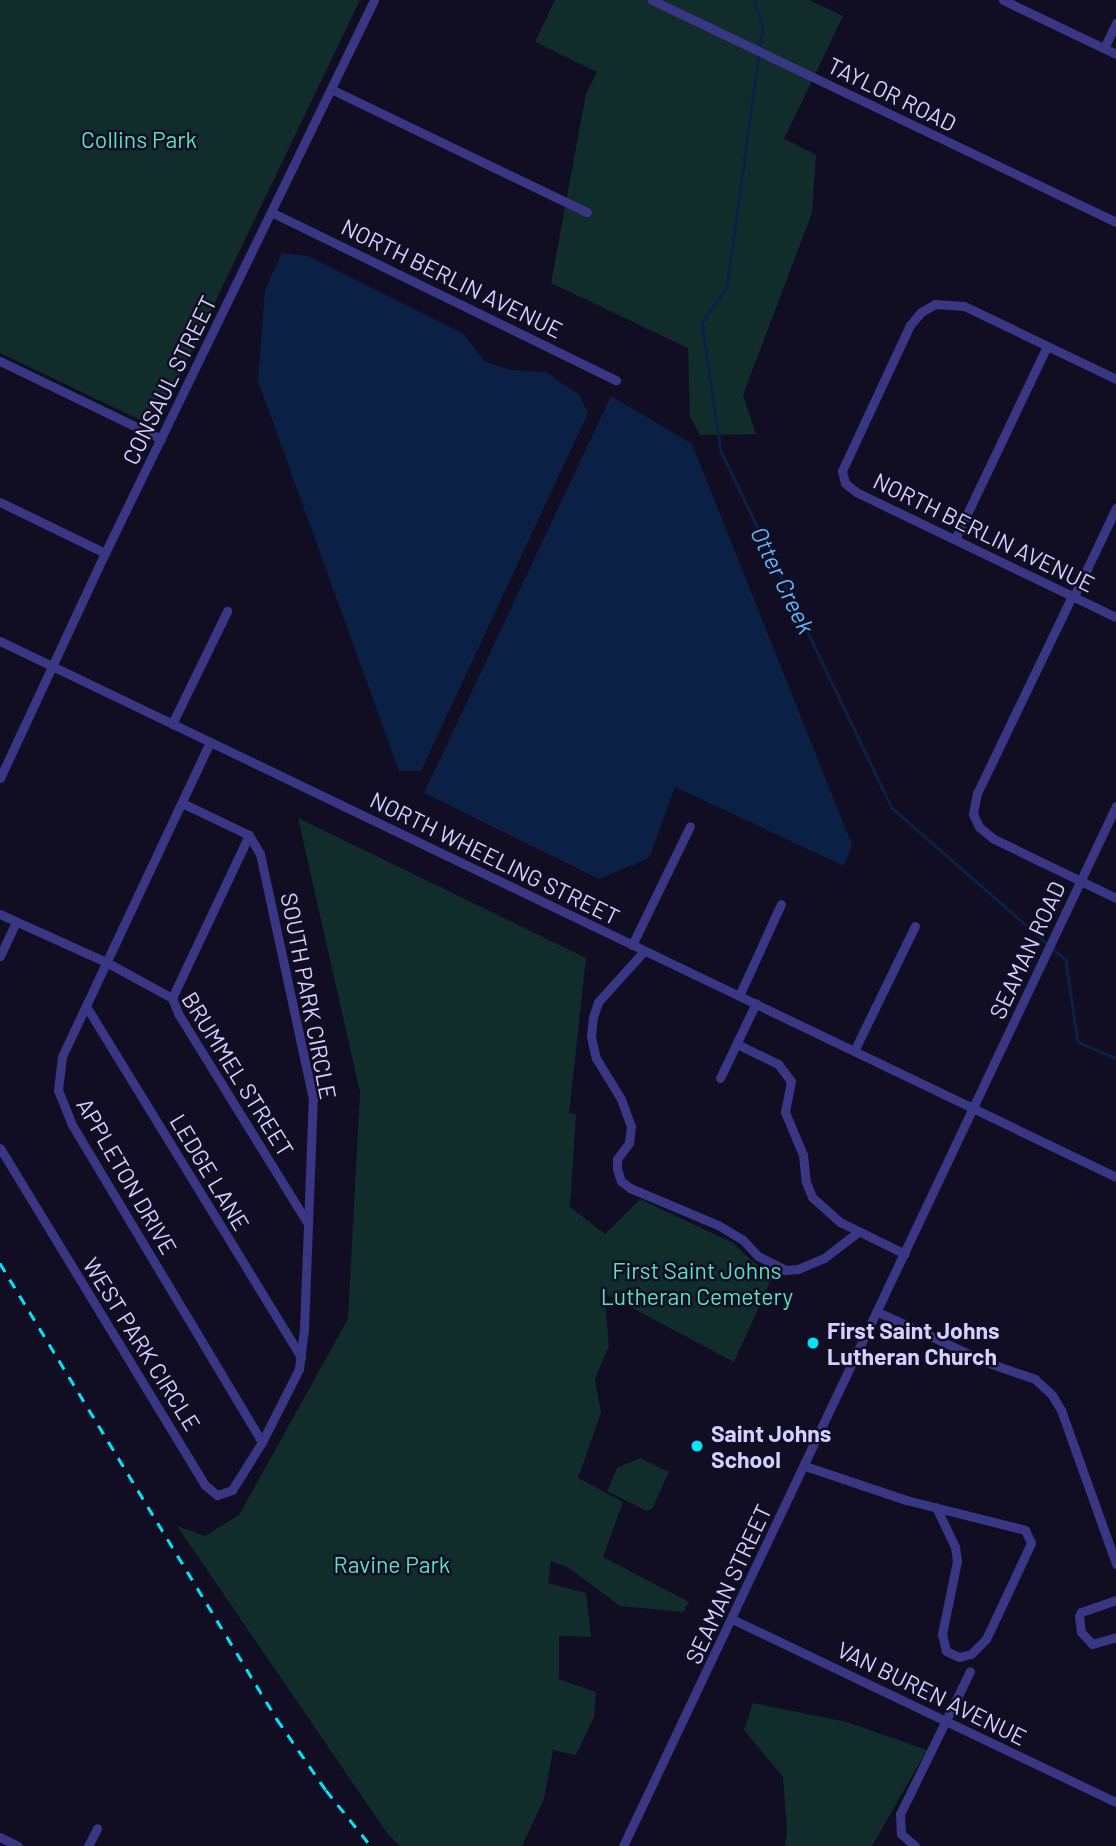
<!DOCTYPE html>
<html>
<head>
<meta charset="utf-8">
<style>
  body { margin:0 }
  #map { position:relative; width:1116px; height:1846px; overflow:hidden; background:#110d23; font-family:Barlow,sans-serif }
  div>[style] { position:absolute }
  .green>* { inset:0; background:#102d2c }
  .water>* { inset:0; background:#0a2145 }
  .stream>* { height:2.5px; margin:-1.25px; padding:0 1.25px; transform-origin:1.25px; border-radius:1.25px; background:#0a2145 }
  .minor>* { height:9px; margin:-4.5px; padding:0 4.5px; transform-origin:4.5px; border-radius:4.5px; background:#393783 }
  .rail>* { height:2.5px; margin-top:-1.25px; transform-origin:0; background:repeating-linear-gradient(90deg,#00e5fb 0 10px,transparent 0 19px) }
  .dots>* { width:19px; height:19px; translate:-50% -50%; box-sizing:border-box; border:4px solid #110d23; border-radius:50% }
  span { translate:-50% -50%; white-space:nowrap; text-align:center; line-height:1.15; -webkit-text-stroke:5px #110d23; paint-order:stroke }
  .street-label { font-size:23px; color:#d4d0ff }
  .park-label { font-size:23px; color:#59e2bd }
  .poi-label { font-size:23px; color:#d4d0ff; font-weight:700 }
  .left { translate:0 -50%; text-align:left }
  .water-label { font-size:24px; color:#5eb7ff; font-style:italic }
</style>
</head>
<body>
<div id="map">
  <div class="green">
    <i style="clip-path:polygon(0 0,360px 0,155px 427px,0 353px)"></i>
    <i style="clip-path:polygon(555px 0,809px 0,843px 16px,784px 139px,816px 155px,812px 213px,743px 395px,756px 434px,700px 435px,690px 417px,688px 348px,551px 283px,586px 94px,597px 72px,535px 42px)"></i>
    <i style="clip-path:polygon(298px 818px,586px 958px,569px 1113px,576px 1114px,570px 1207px,605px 1234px,640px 1199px,733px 1243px,753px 1262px,774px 1273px,734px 1362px,604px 1293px,609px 1346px,595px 1379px,601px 1413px,578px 1478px,623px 1502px,603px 1557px,689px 1602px,683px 1612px,620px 1606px,569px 1568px,551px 1561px,548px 1583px,586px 1593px,591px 1637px,559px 1636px,559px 1679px,596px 1692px,594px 1717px,576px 1755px,553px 1750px,544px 1799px,522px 1846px,400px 1846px,387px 1833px,177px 1526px,205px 1536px,239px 1515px,348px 1319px,360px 1092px)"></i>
    <i style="clip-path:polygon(640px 1458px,669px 1472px,652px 1509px,646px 1511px,607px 1491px,617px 1468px)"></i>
    <i style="clip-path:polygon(753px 1703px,847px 1722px,927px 1750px,872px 1846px,785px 1846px,787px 1830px,783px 1777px,744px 1730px)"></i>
  </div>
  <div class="water">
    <i style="clip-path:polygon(282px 253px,308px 256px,464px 334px,484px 361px,511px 370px,546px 372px,579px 395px,588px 413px,421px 771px,399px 771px,258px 381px,265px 290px)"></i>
    <i style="clip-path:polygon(611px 396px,692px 444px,852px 845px,844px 866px,675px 787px,649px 858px,599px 879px,424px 793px)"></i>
  </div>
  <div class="stream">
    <i style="left:754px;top:0;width:28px;rotate:72deg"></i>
    <i style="left:763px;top:27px;width:21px;rotate:98deg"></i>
    <i style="left:759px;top:55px;width:235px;rotate:97.8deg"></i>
    <i style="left:727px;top:288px;width:43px;rotate:125.5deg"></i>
    <i style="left:702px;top:323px;width:129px;rotate:81.6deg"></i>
    <i style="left:721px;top:451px;width:396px;rotate:64.4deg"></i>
    <i style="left:892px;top:808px;width:231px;rotate:41.1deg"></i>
    <i style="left:1066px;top:960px;width:83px;rotate:81.7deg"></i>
    <i style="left:1078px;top:1042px;width:41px;rotate:22.8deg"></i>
  </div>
  <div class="minor">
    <i style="left:652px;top:0;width:514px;rotate:25.57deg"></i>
    <i style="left:1003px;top:0;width:125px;rotate:25.5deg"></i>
    <i style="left:1104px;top:48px;width:28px;rotate:-64deg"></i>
    <i style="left:331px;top:89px;width:284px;rotate:25.7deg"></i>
    <i style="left:271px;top:212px;width:384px;rotate:26deg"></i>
    <i style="left:0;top:361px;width:179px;rotate:25.8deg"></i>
    <i style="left:1116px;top:379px;width:169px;rotate:-154.3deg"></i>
    <i style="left:964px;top:306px;width:29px;rotate:-176deg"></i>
    <i style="left:935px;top:304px;width:16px;rotate:150deg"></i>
    <i style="left:921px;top:312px;width:17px;rotate:130deg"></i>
    <i style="left:910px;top:325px;width:161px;rotate:115deg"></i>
    <i style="left:842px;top:471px;width:12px;rotate:76deg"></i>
    <i style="left:845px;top:483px;width:14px;rotate:39deg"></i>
    <i style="left:856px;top:492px;width:288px;rotate:25.7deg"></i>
    <i style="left:0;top:502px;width:117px;rotate:25.9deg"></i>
    <i style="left:955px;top:539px;width:214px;rotate:-64.5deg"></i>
    <i style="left:1072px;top:596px;width:219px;rotate:115.7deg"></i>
    <i style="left:977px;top:793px;width:21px;rotate:101deg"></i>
    <i style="left:973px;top:814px;width:14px;rotate:65deg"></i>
    <i style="left:979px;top:827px;width:19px;rotate:39deg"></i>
    <i style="left:994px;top:839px;width:136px;rotate:25.8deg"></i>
    <i style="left:1074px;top:596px;width:98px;rotate:-64.5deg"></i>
    <i style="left:0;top:641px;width:1238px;rotate:25.65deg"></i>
    <i style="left:172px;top:724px;width:126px;rotate:-64deg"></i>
    <i style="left:210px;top:742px;width:348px;rotate:115.2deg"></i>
    <i style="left:62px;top:1057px;width:33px;rotate:97deg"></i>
    <i style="left:58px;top:1090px;width:35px;rotate:68deg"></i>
    <i style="left:71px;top:1123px;width:372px;rotate:59.1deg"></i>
    <i style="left:0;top:778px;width:248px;rotate:-65deg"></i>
    <i style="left:105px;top:553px;width:615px;rotate:-64.06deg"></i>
    <i style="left:0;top:914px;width:116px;rotate:24.4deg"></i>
    <i style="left:106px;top:962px;width:75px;rotate:28.6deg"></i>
    <i style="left:172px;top:998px;width:18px;rotate:68deg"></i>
    <i style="left:179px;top:1015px;width:243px;rotate:58.3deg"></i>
    <i style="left:632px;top:945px;width:132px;rotate:-64deg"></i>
    <i style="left:644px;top:951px;width:69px;rotate:132deg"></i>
    <i style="left:598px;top:1002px;width:16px;rotate:108deg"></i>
    <i style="left:593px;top:1017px;width:20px;rotate:96deg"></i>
    <i style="left:591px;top:1037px;width:22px;rotate:77deg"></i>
    <i style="left:596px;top:1058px;width:48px;rotate:58.6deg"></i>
    <i style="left:621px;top:1099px;width:29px;rotate:70deg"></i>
    <i style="left:631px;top:1126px;width:17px;rotate:97deg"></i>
    <i style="left:629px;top:1143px;width:20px;rotate:127deg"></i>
    <i style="left:617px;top:1159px;width:10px;rotate:90deg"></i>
    <i style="left:617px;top:1169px;width:13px;rotate:72deg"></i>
    <i style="left:621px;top:1181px;width:11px;rotate:38deg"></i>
    <i style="left:630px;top:1188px;width:95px;rotate:22.8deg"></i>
    <i style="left:718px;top:1225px;width:29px;rotate:31deg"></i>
    <i style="left:743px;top:1240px;width:22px;rotate:47deg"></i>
    <i style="left:758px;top:1256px;width:30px;rotate:27deg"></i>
    <i style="left:785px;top:1270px;width:13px;rotate:-4deg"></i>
    <i style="left:798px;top:1269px;width:28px;rotate:-23deg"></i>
    <i style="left:824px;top:1258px;width:43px;rotate:-37.4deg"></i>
    <i style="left:0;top:956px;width:38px;rotate:-65deg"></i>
    <i style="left:739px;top:996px;width:101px;rotate:-65.5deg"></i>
    <i style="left:172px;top:998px;width:180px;rotate:-64.7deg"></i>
    <i style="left:86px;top:1006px;width:412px;rotate:58.5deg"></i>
    <i style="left:737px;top:1044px;width:46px;rotate:26deg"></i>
    <i style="left:778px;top:1064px;width:21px;rotate:53deg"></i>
    <i style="left:791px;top:1081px;width:32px;rotate:101deg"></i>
    <i style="left:785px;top:1112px;width:47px;rotate:67.3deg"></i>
    <i style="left:803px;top:1155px;width:27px;rotate:84deg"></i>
    <i style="left:806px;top:1182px;width:16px;rotate:68deg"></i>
    <i style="left:812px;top:1197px;width:38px;rotate:42deg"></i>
    <i style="left:840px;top:1222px;width:72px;rotate:26.2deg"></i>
    <i style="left:854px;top:1051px;width:139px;rotate:-64deg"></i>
    <i style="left:720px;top:1078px;width:83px;rotate:-64.4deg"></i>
    <i style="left:0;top:1148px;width:394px;rotate:58.7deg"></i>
    <i style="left:205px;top:1485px;width:16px;rotate:40deg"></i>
    <i style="left:217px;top:1495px;width:16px;rotate:-18deg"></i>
    <i style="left:232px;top:1490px;width:57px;rotate:-58deg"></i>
    <i style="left:262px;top:1442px;width:82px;rotate:-63.1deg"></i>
    <i style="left:299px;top:1369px;width:40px;rotate:-82.9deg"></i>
    <i style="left:304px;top:1329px;width:230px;rotate:-87.8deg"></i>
    <i style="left:313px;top:1099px;width:251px;rotate:-102.2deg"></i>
    <i style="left:260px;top:854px;width:22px;rotate:-120deg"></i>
    <i style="left:249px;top:835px;width:74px;rotate:-154.5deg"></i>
    <i style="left:878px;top:1312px;width:122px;rotate:24.7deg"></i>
    <i style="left:989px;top:1363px;width:49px;rotate:19.2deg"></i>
    <i style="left:1035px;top:1379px;width:23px;rotate:43deg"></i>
    <i style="left:1052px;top:1395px;width:17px;rotate:59deg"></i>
    <i style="left:1061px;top:1410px;width:164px;rotate:70.3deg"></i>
    <i style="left:805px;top:1466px;width:107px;rotate:18.6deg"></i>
    <i style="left:906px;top:1500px;width:123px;rotate:14.1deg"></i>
    <i style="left:1025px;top:1530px;width:14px;rotate:65deg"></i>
    <i style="left:1031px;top:1543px;width:106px;rotate:115.1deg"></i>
    <i style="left:986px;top:1639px;width:21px;rotate:135deg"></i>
    <i style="left:971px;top:1654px;width:12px;rotate:166deg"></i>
    <i style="left:959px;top:1657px;width:14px;rotate:-155deg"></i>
    <i style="left:946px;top:1651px;width:17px;rotate:-103deg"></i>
    <i style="left:942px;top:1634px;width:75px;rotate:-78.4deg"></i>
    <i style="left:957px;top:1561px;width:14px;rotate:-98deg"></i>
    <i style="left:955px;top:1547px;width:44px;rotate:-115.4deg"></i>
    <i style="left:1116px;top:1600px;width:37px;rotate:161deg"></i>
    <i style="left:1081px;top:1612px;width:4px;rotate:117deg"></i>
    <i style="left:1079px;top:1616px;width:16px;rotate:83deg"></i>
    <i style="left:1081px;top:1632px;width:16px;rotate:47deg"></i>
    <i style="left:1092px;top:1644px;width:25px;rotate:-16deg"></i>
    <i style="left:732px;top:1619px;width:425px;rotate:25.5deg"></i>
    <i style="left:0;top:1837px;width:20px;rotate:27deg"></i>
    <i style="left:88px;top:1846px;width:20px;rotate:-63deg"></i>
    <i style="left:623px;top:1846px;width:1151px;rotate:-64.64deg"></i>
    <i style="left:915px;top:1846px;width:18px;rotate:-139deg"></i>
    <i style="left:901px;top:1834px;width:20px;rotate:-93deg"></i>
    <i style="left:900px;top:1814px;width:159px;rotate:-63.9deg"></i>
  </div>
  <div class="rail">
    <i style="left:0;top:1263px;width:534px;rotate:58.72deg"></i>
    <i style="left:277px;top:1719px;width:86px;rotate:55.4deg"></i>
    <i style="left:326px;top:1790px;width:72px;rotate:51.2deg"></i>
  </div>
  <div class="dots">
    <i style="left:813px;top:1343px;background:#00e5fb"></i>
    <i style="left:697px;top:1446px;background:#00e5fb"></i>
  </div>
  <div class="street-label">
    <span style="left:892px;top:94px;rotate:26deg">TAYLOR ROAD</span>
    <span style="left:452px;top:278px;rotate:26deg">NORTH BERLIN AVENUE</span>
    <span style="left:169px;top:380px;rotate:-64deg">CONSAUL STREET</span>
    <span style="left:984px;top:532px;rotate:26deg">NORTH BERLIN AVENUE</span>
    <span style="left:495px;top:858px;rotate:26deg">NORTH WHEELING STREET</span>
    <span style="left:1027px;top:950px;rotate:-65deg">SEAMAN ROAD</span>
    <span style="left:309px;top:996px;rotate:79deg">SOUTH PARK CIRCLE</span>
    <span style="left:238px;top:1074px;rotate:58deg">BRUMMEL STREET</span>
    <span style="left:210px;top:1172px;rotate:59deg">LEDGE LANE</span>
    <span style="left:127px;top:1176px;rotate:60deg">APPLETON DRIVE</span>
    <span style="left:142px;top:1344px;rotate:58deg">WEST PARK CIRCLE</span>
    <span style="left:728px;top:1584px;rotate:-65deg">SEAMAN STREET</span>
    <span style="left:932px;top:1693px;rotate:26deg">VAN BUREN AVENUE</span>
  </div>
  <div class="park-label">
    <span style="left:139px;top:139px">Collins Park</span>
    <span style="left:697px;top:1283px">First Saint Johns<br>Lutheran Cemetery</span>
    <span style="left:392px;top:1564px">Ravine Park</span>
  </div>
  <div class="poi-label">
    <span class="left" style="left:827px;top:1343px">First Saint Johns<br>Lutheran Church</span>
    <span class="left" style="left:711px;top:1446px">Saint Johns<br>School</span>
  </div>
  <div class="water-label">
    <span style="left:783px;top:580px;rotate:64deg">Otter Creek</span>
  </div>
</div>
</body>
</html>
